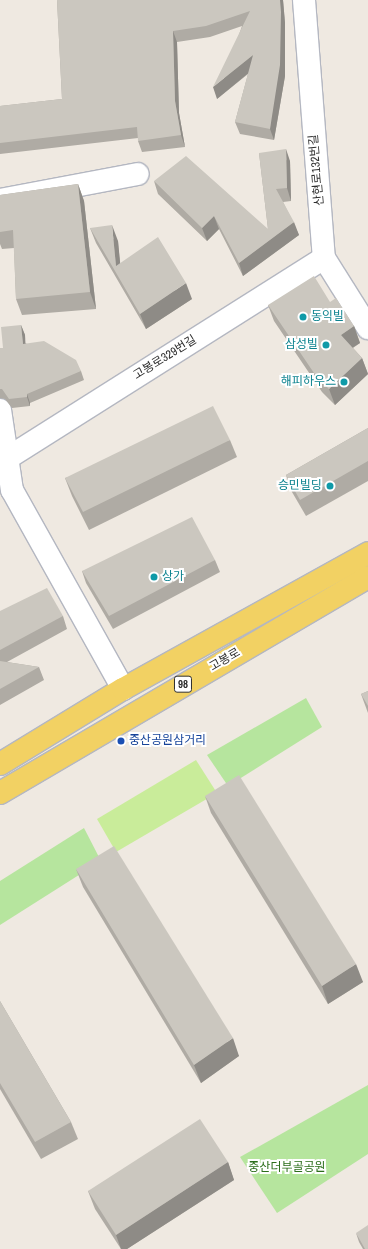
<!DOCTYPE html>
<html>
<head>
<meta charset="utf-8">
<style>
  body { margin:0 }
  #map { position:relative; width:368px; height:1249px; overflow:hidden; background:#efe9e1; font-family:"Archivo Narrow","Noto Sans KR",sans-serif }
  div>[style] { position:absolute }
  .green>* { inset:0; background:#b6e59e }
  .pitch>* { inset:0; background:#c9ec9a }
  .roads { filter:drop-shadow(1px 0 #b4b7c1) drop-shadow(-1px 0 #b4b7c1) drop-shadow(0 1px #b4b7c1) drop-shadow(0 -1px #b4b7c1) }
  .minor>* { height:22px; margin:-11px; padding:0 11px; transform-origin:11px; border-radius:11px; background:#fff }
  .primary>* { height:22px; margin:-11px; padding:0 11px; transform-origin:11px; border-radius:11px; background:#f2d163 }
  .wall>* { inset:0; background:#afaba4 }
  .shaded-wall>* { inset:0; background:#8e8b86 }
  .building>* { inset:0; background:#cbc7bf }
  .dots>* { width:11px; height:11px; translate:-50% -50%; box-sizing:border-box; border:2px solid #fff; border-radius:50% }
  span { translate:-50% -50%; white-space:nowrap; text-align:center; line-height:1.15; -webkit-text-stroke:4px #fff; paint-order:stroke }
  .shield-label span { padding:1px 3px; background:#fff; border:1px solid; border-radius:3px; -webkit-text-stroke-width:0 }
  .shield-label { font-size:11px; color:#2e2e2e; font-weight:700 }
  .street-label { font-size:12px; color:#2e2e2e }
  .culture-label { font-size:12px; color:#0d838f }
  .left { translate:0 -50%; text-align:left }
  .right { translate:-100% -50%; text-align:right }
  .transit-label { font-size:12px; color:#164399 }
  .park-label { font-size:12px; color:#2c6e1b }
</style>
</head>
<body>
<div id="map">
  <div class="green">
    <i style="clip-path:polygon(306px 698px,322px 727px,228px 786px,207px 755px)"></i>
    <i style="clip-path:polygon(84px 828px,101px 861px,0 925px,0 881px)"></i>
    <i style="clip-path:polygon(368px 1085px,368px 1154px,277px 1213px,240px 1157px)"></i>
  </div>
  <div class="pitch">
    <i style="clip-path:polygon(196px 760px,217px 793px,116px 852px,97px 819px)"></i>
  </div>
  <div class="roads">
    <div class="minor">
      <i style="left:304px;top:0;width:259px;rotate:85.6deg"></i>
      <i style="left:324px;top:258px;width:83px;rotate:57.8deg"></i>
      <i style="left:0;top:200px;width:140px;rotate:-10.7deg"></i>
      <i style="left:0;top:410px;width:81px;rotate:81.5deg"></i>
      <i style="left:12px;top:490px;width:228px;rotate:60.8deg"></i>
      <i style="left:6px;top:459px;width:376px;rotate:-32.3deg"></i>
    </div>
    <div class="primary">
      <i style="left:0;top:764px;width:144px;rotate:-31.4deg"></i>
      <i style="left:123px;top:689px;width:280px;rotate:-29deg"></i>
      <i style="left:0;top:793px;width:427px;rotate:-30.4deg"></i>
    </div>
  </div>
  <div class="wall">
    <i style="clip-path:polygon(57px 0,283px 0,285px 23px,285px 76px,274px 140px,240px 134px,235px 122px,248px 74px,217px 99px,242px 26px,210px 37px,177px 42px,179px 113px,185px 147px,142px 152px,138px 141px,138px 138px,0 154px,0 106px,62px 99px)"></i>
    <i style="clip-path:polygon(259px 153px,290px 161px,291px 201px,283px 202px,299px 235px,243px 276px,219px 229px,207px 241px,158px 194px,154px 181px,268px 229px)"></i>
    <i style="clip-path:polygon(78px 184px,84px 201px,96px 309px,22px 315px,16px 299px,14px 248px,2px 249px,0 244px,0 195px)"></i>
    <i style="clip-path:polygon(90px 228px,118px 241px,120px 264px,192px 299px,146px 329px,96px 243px)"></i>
    <i style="clip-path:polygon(330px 302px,354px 326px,360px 343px,353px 348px,362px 358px,368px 374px,335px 405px,322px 392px,274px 321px,268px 305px)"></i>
    <i style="clip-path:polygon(21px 325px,25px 335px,25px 343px,81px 371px,84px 380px,30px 403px,30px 406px,12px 408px,5px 399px,0 398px,0 348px,3px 348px)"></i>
    <i style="clip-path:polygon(368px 428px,368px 481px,306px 516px,292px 492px,286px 475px)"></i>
    <i style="clip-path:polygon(230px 440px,237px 457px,89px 530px,72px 496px,65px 478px)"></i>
    <i style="clip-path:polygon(215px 560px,220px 572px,113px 629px,86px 583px,82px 571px)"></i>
    <i style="clip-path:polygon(0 611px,63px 616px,67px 629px,7px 662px,39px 667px,44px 680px,0 705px)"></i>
    <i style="clip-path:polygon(368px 691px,368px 713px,361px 694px)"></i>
    <i style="clip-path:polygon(205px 796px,363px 982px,328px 1004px,211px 813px)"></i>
    <i style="clip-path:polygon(76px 869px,239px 1056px,201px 1083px,83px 887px)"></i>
    <i style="clip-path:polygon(0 1001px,71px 1122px,78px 1139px,41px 1159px,0 1089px)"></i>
    <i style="clip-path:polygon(228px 1162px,234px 1180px,127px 1249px,121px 1249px,95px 1209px,88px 1191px)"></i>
    <i style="clip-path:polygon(356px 1233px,368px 1249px,363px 1249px,359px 1242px)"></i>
  </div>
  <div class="shaded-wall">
    <i style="clip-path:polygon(280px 0,283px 0,285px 23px,285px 76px,274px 140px,270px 129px)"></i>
    <i style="clip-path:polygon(173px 31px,177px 42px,179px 113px,185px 147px,181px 135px,175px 101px)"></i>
    <i style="clip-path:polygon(253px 55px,257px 66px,217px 99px,213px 87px)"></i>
    <i style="clip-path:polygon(286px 149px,290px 161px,291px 201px,287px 188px)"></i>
    <i style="clip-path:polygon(78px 184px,84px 201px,96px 309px,90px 292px)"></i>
    <i style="clip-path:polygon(214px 216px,219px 229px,207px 241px,202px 228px)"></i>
    <i style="clip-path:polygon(294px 222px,299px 235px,243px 276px,239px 263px)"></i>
    <i style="clip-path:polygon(112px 225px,118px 241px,122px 282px,116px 266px)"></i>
    <i style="clip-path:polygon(186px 283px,192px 299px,146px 329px,140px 314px)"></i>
    <i style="clip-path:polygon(21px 325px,25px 335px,26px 353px,23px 344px)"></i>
    <i style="clip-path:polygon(354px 326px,360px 343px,347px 351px,341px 335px)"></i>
    <i style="clip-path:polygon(362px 358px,368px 374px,335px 405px,329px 389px)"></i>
    <i style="clip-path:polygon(27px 394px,30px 403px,30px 406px,27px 397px)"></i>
    <i style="clip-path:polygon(356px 964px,363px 982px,328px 1004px,322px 986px)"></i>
    <i style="clip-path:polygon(233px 1038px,239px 1056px,201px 1083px,194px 1065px)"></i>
    <i style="clip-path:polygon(228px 1162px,234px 1180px,127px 1249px,121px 1249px,116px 1235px)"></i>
  </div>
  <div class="building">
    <i style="clip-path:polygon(57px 0,280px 0,281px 12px,280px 65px,270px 129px,235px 122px,253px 55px,213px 87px,250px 11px,206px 26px,173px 31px,175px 101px,181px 135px,138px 141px,137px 127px,0 143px,0 106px,62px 99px)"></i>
    <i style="clip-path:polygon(286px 149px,287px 188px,276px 189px,294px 222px,239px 263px,214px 216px,202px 228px,154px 181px,186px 156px,268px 229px,259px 153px)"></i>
    <i style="clip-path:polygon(78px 184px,90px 292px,16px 299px,13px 230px,0 232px,0 195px)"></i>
    <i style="clip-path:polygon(112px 225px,116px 266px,158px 237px,186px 283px,140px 314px,90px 228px)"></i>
    <i style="clip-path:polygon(314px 276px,330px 302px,336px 298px,354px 326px,341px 335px,362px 358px,329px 389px,316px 376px,268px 305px)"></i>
    <i style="clip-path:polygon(21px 325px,23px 344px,44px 341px,76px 360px,81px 371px,27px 394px,27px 397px,9px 399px,2px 389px,0 389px,0 348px,3px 348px,1px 327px)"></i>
    <i style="clip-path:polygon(213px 406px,230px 440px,83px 512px,65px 478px)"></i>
    <i style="clip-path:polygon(368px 428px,368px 461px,300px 500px,286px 475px)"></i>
    <i style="clip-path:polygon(192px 517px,215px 560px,109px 616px,82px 571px)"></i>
    <i style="clip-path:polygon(47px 588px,63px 616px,0 650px,0 611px)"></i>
    <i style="clip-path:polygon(0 661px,39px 667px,0 689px)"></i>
    <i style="clip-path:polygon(368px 691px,368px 706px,361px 694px)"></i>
    <i style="clip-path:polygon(239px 775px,356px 964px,322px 986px,205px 796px)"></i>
    <i style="clip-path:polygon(114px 846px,233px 1038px,194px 1065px,76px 869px)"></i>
    <i style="clip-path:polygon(0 1001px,71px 1122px,35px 1142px,0 1083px)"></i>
    <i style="clip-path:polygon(200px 1119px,228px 1162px,116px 1235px,88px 1191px)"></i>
    <i style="clip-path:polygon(368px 1225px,368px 1249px,365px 1249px,356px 1233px)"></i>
  </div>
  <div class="dots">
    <i style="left:303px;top:317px;background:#0f9aa8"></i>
    <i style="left:326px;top:345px;background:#0f9aa8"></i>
    <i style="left:344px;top:382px;background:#0f9aa8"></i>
    <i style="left:330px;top:486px;background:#0f9aa8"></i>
    <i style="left:154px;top:577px;background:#0f9aa8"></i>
    <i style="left:121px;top:741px;background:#1a4fb4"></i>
  </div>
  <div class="shield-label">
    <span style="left:183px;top:684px">98</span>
  </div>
  <div class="street-label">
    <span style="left:317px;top:170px;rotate:-95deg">산현로132번길</span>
    <span style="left:165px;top:358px;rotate:-32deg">고봉로329번길</span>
    <span style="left:225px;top:660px;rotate:-30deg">고봉로</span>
  </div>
  <div class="culture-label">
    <span class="left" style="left:311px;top:317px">동익빌</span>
    <span class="right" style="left:318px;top:345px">삼성빌</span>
    <span class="right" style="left:336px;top:382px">해피하우스</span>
    <span class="right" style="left:322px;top:486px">승민빌딩</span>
    <span class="left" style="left:162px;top:577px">상가</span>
  </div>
  <div class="transit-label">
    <span class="left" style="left:129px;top:741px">중산공원삼거리</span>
  </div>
  <div class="park-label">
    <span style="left:287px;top:1168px">중산더부골공원</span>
  </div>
</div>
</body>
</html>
